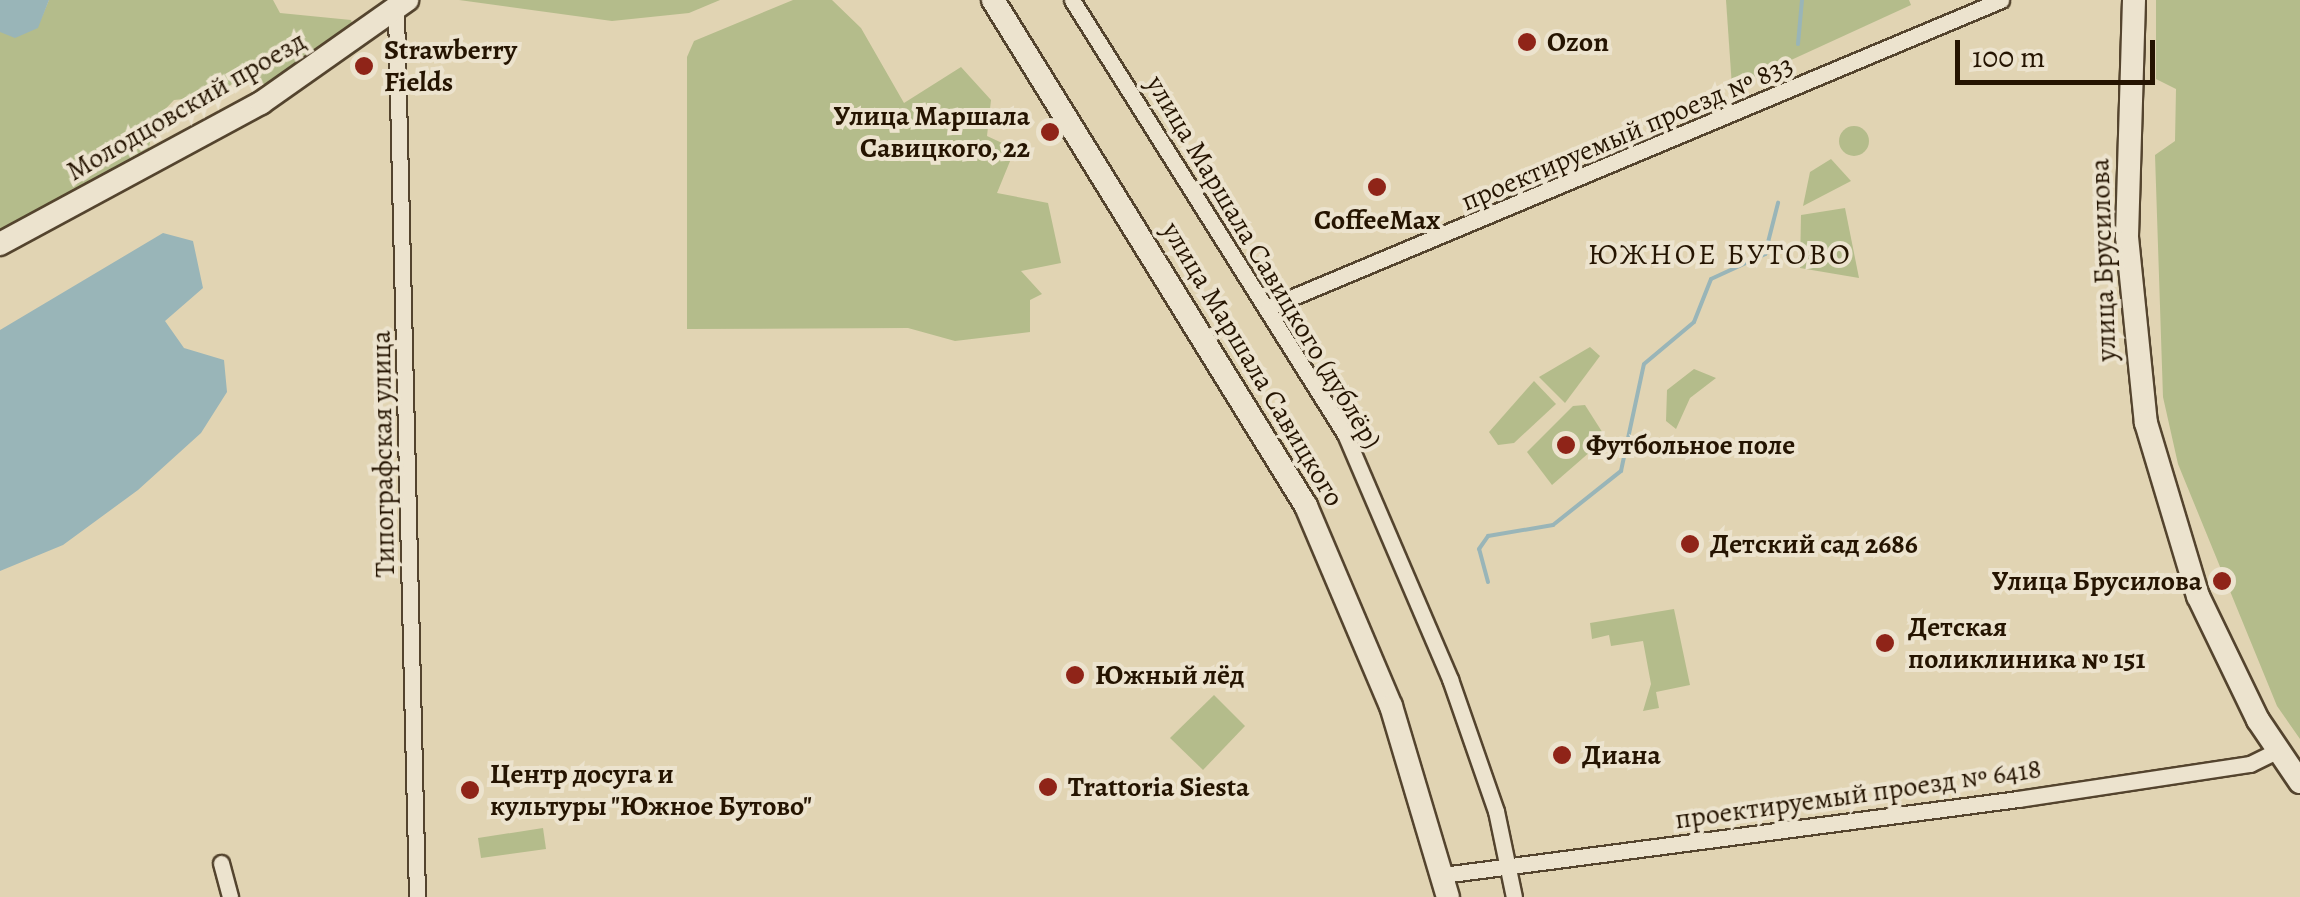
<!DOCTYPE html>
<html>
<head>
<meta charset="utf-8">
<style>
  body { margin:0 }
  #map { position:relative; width:2300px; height:897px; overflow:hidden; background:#e1d4b3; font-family:Alegreya,serif }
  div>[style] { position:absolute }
  .green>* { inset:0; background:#b4bc8b }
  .round { border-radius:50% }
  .water>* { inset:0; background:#99b5b8 }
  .stream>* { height:4px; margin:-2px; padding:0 2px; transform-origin:2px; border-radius:2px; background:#99b5b8 }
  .roads { filter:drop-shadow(2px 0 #54442e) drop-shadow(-2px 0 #54442e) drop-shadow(0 2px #54442e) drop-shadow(0 -2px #54442e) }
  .street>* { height:15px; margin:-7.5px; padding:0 7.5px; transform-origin:7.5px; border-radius:7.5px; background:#ece3ce }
  .secondary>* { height:22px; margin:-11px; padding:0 11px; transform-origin:11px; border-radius:11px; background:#ece3ce }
  .dots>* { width:28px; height:28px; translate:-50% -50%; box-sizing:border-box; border:5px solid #ece3ce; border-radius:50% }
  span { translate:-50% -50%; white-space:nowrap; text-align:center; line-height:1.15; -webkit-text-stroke:8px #ece3ce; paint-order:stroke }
  .poi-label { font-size:28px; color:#251401; font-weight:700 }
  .left { translate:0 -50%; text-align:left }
  .right { translate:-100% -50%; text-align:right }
  .street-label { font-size:28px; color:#251401 }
  .neighbourhood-label { font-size:30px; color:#251401; letter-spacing:2.5px }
  .scale { position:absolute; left:1955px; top:40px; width:200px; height:45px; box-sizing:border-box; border:5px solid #251401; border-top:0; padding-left:12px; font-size:30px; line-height:35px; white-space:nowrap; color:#251401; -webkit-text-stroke:8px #ece3ce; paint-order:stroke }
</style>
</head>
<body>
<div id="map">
  <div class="green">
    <i style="clip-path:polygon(49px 0,273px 0,280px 13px,351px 20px,355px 32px,265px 84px,238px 80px,215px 96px,174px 100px,154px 121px,149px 148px,0 231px,0 32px,37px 28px)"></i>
    <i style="clip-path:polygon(459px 0,720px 0,689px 13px,612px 21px)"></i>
    <i style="clip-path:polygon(793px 0,832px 0,861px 28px,904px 103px,961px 67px,991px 100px,987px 136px,1015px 149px,997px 193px,1048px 203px,1061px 263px,1021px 271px,1042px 294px,1030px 300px,1030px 332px,955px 341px,908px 328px,687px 329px,687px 57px,694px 41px)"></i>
    <i style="clip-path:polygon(1726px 0,1909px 0,1911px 5px,1732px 87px)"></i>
    <i style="clip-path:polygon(2156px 0,2300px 0,2300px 739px,2277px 706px,2178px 464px,2163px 397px,2155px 155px,2175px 141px,2176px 89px,2156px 79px)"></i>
    <i class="round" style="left:1839px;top:126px;width:30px;height:30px"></i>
    <i style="clip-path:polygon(1831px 159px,1851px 181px,1803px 206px,1810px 172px)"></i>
    <i style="clip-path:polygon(1845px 208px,1859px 278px,1800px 268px,1801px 215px)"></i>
    <i style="clip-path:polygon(1590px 347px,1600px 356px,1565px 403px,1539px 377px)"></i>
    <i style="clip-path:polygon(1694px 369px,1716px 378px,1690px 398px,1676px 429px,1666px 421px,1667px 390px)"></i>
    <i style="clip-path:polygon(1534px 381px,1556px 404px,1514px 443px,1498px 445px,1489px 432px)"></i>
    <i style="clip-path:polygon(1585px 405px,1606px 438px,1552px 485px,1527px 452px,1573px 406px)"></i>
    <i style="clip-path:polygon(1674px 609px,1690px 685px,1656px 692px,1659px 708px,1643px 711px,1651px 684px,1643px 641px,1611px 646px,1609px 635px,1592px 639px,1590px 623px)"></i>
    <i style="clip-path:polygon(1214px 695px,1245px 726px,1203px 770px,1170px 738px)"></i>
    <i style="clip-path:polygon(543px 828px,546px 849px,481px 858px,478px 838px)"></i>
  </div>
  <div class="water">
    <i style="clip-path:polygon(0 0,49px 0,38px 28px,15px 38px,0 32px)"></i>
    <i style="clip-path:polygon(163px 233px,193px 241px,203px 288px,165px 321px,184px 348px,224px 360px,227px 392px,201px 433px,138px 490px,63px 545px,0 571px,0 330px)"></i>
  </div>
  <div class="stream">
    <i style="left:1798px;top:44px;width:44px;rotate:-84.8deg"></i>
    <i style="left:1488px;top:582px;width:34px;rotate:-105deg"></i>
    <i style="left:1479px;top:549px;width:16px;rotate:-55deg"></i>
    <i style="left:1488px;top:536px;width:66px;rotate:-9.6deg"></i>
    <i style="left:1553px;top:525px;width:87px;rotate:-38.5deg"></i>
    <i style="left:1621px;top:471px;width:109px;rotate:-77.9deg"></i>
    <i style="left:1644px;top:364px;width:65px;rotate:-40deg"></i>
    <i style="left:1694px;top:322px;width:46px;rotate:-68.4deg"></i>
    <i style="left:1711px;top:279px;width:60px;rotate:-24.8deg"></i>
    <i style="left:1765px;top:254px;width:53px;rotate:-75.7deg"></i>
  </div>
  <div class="roads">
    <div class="street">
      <i style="left:1072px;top:0;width:513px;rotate:57.83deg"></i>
      <i style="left:1345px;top:434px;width:267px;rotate:66.8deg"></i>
      <i style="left:1450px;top:679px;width:140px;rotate:70.8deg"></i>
      <i style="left:1496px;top:811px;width:88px;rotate:78.2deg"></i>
      <i style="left:396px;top:12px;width:885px;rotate:88.64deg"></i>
      <i style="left:1269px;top:307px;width:794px;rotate:-22.75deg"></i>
      <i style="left:221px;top:863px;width:35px;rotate:75deg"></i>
      <i style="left:1443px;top:875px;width:580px;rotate:-7.53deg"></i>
      <i style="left:2018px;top:799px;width:235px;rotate:-8.6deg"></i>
      <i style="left:2250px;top:764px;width:30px;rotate:-26deg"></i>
    </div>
    <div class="secondary">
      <i style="left:993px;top:0;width:595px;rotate:58.26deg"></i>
      <i style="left:1306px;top:506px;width:217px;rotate:67deg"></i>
      <i style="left:1391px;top:706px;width:199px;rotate:73.4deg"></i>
      <i style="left:2134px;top:0;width:237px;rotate:91.7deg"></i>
      <i style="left:2127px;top:237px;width:187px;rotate:84.2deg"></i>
      <i style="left:2146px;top:423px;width:181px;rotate:73.3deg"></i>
      <i style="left:2198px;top:596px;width:138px;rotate:64.2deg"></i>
      <i style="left:2258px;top:720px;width:75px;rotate:55.9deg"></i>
      <i style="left:0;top:244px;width:297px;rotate:-28.4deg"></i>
      <i style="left:261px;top:103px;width:179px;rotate:-35.2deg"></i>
    </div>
  </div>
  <div class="dots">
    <i style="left:1527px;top:42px;background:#8f2418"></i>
    <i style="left:364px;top:66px;background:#8f2418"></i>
    <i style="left:1050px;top:132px;background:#8f2418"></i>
    <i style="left:1377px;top:187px;background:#8f2418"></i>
    <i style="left:1566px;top:445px;background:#8f2418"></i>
    <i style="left:1690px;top:544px;background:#8f2418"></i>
    <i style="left:2222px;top:581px;background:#8f2418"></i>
    <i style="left:1885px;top:643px;background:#8f2418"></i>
    <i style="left:1075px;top:675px;background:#8f2418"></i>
    <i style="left:1562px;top:755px;background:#8f2418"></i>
    <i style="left:1048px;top:787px;background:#8f2418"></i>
    <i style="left:470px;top:790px;background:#8f2418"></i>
  </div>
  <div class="poi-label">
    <span class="left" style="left:1547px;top:42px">Ozon</span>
    <span class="left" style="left:384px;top:66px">Strawberry<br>Fields</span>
    <span class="right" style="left:1030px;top:132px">Улица Маршала<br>Савицкого, 22</span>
    <span style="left:1377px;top:220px">CoffeeMax</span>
    <span class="left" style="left:1586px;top:445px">Футбольное поле</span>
    <span class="left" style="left:1710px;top:544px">Детский сад 2686</span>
    <span class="right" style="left:2202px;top:581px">Улица Брусилова</span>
    <span class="left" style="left:1908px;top:643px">Детская<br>поликлиника № 151</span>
    <span class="left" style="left:1095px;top:675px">Южный лёд</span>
    <span class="left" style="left:1582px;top:755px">Диана</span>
    <span class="left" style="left:490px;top:790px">Центр досуга и<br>культуры "Южное Бутово"</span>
    <span class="left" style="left:1068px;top:787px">Trattoria Siesta</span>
  </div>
  <div class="street-label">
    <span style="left:186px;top:106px;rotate:-30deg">Молодцовский проезд</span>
    <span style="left:1627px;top:133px;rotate:-23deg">проектируемый проезд № 833</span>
    <span style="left:2103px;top:260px;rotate:-92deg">улица Брусилова</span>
    <span style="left:1264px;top:262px;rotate:59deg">улица Маршала Савицкого (дублёр)</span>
    <span style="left:1253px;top:364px;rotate:59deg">улица Маршала Савицкого</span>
    <span style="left:383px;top:454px;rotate:-91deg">Типографская улица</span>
    <span style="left:1858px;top:794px;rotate:-8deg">проектируемый проезд № 6418</span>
  </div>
  <div class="neighbourhood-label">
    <span style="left:1720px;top:254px">ЮЖНОЕ БУТОВО</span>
  </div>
  <div class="scale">100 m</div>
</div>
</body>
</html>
